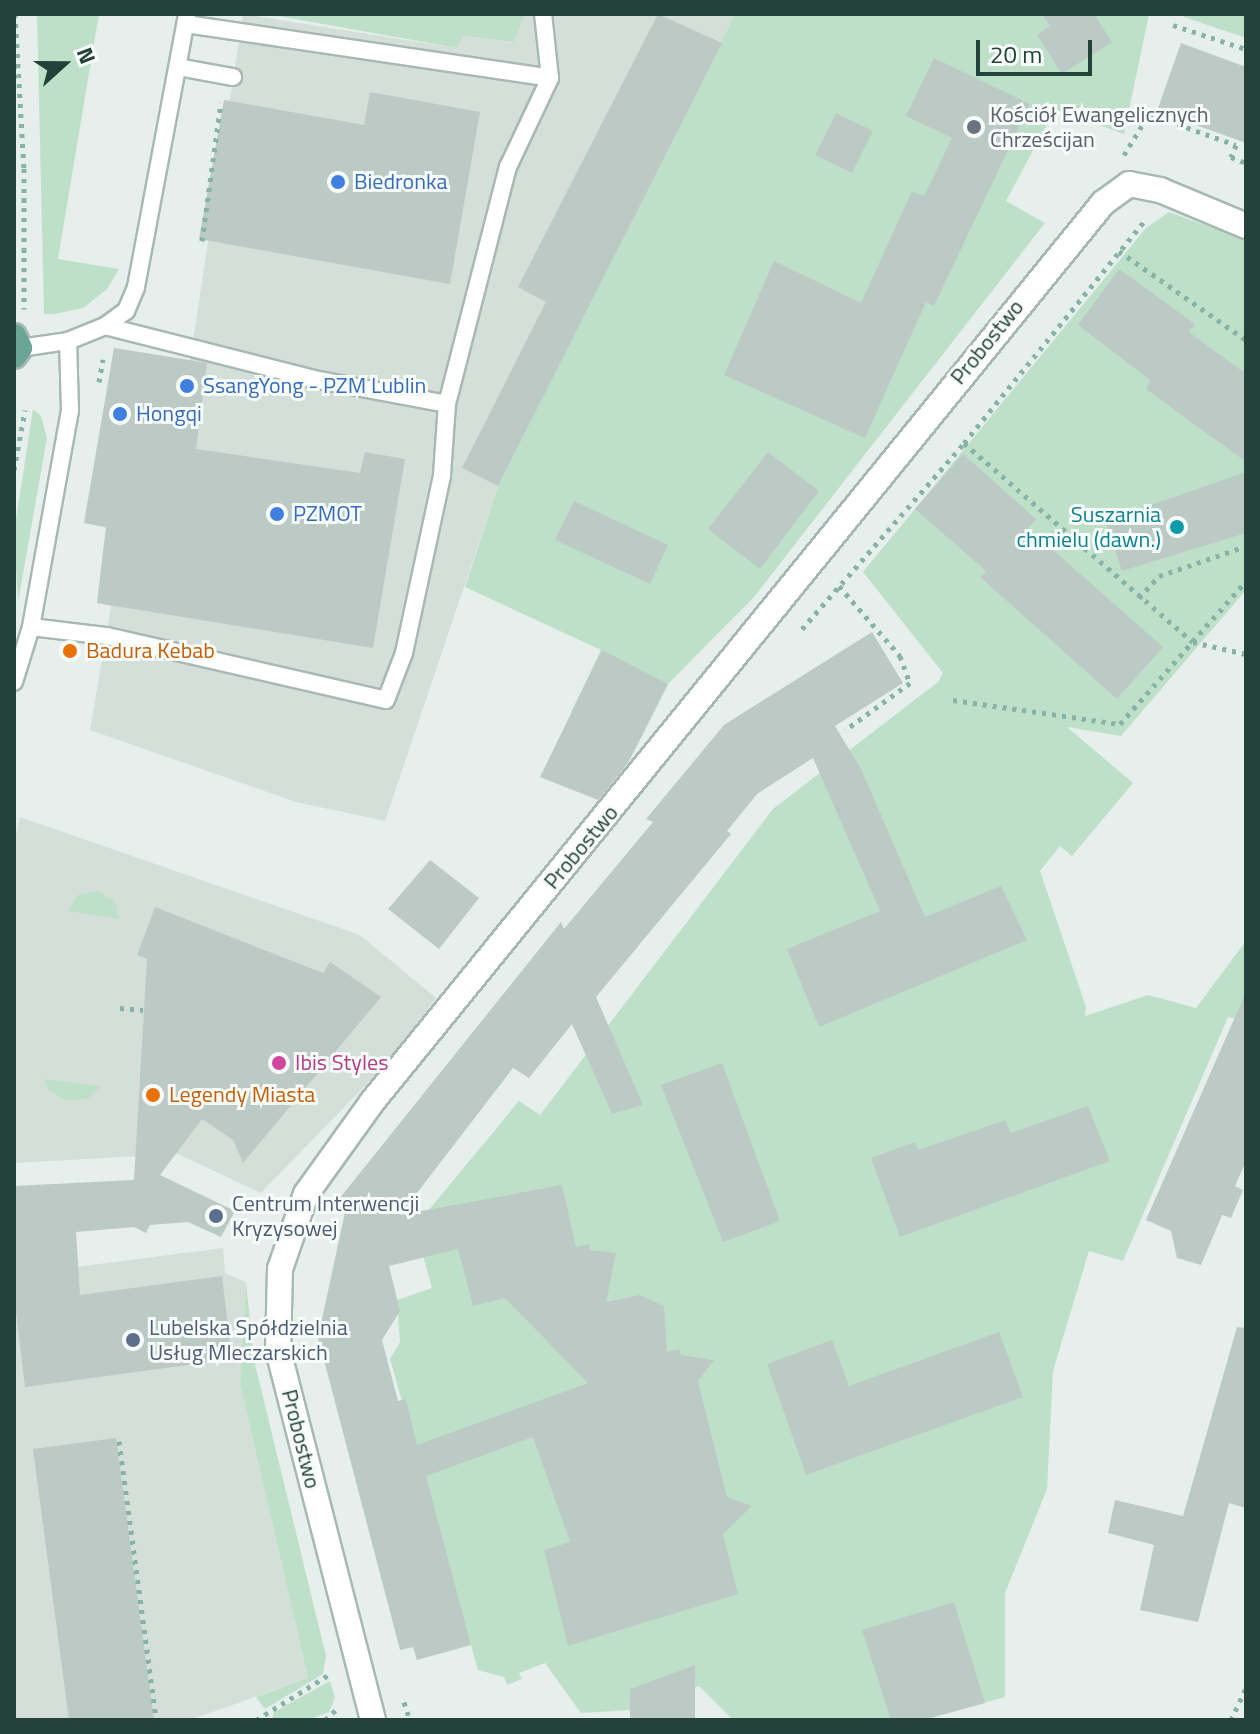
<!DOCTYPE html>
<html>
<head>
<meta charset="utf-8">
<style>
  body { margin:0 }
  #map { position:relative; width:1260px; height:1734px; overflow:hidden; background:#e6efeb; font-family:"Titillium Web",sans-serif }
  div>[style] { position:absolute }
  .built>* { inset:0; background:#d4dfda }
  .green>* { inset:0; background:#bfe0c8 }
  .building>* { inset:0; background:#bbcac4 }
  .path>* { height:5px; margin-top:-2.5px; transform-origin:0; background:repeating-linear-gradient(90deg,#86b3a5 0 4px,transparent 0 10px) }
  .roads { filter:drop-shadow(2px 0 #a8b8b2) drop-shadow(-2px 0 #a8b8b2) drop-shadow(0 2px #a8b8b2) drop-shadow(0 -2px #a8b8b2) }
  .lane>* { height:16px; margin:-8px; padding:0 8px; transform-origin:8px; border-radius:8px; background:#fff }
  .street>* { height:24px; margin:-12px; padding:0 12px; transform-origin:12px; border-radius:12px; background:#fff }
  .primary>* { height:24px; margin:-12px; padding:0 12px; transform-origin:12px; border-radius:12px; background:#6aa596 }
  .dots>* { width:22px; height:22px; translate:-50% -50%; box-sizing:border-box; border:4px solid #f7fbf9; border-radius:50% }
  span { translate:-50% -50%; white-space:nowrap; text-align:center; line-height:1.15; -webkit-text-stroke:6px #f7fbf9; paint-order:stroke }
  .worship-label { font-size:22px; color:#5b616d }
  .left { translate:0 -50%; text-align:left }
  .shop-label { font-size:22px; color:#366cbe }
  .street-label { font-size:22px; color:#24423a }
  .culture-label { font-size:22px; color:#0d838f }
  .right { translate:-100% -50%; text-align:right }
  .food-label { font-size:22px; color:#c56008 }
  .hotel-label { font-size:22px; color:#b23c85 }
  .service-label { font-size:22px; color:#4e5e75 }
  .frame { position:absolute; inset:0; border:16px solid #24423a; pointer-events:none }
  .north { position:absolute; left:24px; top:24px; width:80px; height:80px; -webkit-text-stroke:6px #f7fbf9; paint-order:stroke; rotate:69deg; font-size:22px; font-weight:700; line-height:32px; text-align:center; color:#24423a }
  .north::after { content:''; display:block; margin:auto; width:28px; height:36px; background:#24423a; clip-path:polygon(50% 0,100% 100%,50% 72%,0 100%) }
  .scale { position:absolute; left:976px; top:40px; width:116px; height:36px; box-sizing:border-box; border:4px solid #24423a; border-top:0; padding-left:10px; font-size:24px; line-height:28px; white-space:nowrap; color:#24423a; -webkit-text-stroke:6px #f7fbf9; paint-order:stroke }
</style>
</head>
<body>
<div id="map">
  <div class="built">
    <i style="clip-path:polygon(243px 14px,456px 48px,463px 36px,514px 42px,525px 14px,735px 14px,498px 486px,385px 821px,296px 802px,90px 730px,111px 606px,97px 603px,106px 528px,84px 523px,114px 348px,190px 360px)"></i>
    <i style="clip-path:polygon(20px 817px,360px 935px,436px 998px,384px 1066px,261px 1193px,178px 1154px,14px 1163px,14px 843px)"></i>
    <i style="clip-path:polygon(223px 1248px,225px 1273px,246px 1282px,240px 1384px,308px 1678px,190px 1720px,14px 1720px,14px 1275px)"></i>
  </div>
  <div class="green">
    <i style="clip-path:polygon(37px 14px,99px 14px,58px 259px,119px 269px,107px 289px,83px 308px,54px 314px,44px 314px)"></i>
    <i style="clip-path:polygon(267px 14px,525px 14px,514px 42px,463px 36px,457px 48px)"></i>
    <i style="clip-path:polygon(735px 14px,1149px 14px,1124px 134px,1055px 109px,1006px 201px,1045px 223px,754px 597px,668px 684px,637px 746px,571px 712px,601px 650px,465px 587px,498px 486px)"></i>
    <i style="clip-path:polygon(1185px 14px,1246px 14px,1246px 38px,1184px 17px)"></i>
    <i style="clip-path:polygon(1169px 212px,1246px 240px,1246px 590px,1121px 736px,1067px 727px,1133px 783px,1072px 856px,1060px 846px,1040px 871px,1086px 1007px,1085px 1016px,1148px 995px,1196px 1008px,1246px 941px,1246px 1021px,1228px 1017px,1123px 1261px,1089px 1251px,1053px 1371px,1047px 1489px,1005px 1593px,1005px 1697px,923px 1720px,733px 1720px,699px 1686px,632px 1710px,581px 1713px,545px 1663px,519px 1673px,522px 1679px,507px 1685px,504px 1677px,478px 1670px,390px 1359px,400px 1342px,397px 1300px,432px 1288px,412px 1216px,428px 1211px,519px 1101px,540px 1115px,773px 809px,938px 682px,943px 673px,863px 572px,1146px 228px)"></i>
    <i style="clip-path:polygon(33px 409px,41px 416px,47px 438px,18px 602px,14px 533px)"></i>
    <i style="clip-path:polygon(98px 891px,115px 902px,119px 919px,68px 911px,78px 895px)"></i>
    <i style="clip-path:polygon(44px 1079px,101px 1086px,88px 1099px,65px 1100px,48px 1089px)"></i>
    <i style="clip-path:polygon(246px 1282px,254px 1360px,326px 1656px,323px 1674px,265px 1709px,256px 1697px,308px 1678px,240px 1384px)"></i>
    <i style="clip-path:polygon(330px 1681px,335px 1698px,329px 1712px,308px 1720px,272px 1720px,274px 1712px)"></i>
  </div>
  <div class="building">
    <i style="clip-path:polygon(658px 14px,722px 43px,498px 486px,462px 468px,546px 302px,518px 287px)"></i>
    <i style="clip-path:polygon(1042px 14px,1094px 14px,1112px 42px,1062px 74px,1037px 35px,1050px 26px)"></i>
    <i style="clip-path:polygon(1181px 43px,1246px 67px,1246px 143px,1157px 111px)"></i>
    <i style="clip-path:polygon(934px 58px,1030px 104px,934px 306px,926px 302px,865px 438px,724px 375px,774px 261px,861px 303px,912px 191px,924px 196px,952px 138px,906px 116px)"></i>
    <i style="clip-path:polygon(370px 92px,480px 112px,450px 284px,199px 239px,224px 100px,364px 125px)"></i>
    <i style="clip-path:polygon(836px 113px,873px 131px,852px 173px,815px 155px)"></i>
    <i style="clip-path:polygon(1119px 269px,1195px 324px,1189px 332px,1246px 374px,1246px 462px,1146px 389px,1150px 380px,1078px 325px)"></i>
    <i style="clip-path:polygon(114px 348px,207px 363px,196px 449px,360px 473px,365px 452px,405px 459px,373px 648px,97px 603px,106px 527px,84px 523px)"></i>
    <i style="clip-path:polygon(768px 452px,819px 491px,760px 569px,708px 529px)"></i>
    <i style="clip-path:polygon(963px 454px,1036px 519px,1028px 528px,1163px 647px,1117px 699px,980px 577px,986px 571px,915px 509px)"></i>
    <i style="clip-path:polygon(1246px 472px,1246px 533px,1122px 571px,1105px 521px)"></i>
    <i style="clip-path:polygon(574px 501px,668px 545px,650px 584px,555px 540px)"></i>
    <i style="clip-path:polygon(evenodd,872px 632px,903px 683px,835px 726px,861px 769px,925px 917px,1001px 886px,1027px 940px,819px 1027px,787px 949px,880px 911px,813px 758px,757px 794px,727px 831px,731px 834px,596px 997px,643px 1105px,612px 1114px,572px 1024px,529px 1078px,513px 1068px,400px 1215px,562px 1185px,576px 1247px,589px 1244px,590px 1250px,616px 1253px,606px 1302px,640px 1295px,664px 1306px,667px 1352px,679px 1349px,681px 1355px,714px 1360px,698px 1381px,727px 1497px,752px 1506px,723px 1534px,738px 1594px,568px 1646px,544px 1550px,570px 1542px,533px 1437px,426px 1476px,471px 1645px,417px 1660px,413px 1647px,400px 1650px,318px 1337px,346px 1208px,339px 1199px,561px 922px,564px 929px,653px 822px,646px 819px,724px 725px,872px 632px,458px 1249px,473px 1306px,505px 1298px,588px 1383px,417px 1445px,406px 1399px,398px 1401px,382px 1340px,400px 1311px,389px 1266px,458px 1249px)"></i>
    <i style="clip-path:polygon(602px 650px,668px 684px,628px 763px,598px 800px,540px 777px)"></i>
    <i style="clip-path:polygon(430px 860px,479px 898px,439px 949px,388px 909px)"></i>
    <i style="clip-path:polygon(155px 907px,323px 973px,330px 962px,381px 997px,243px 1163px,233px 1140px,202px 1119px,160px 1175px,235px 1211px,221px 1237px,188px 1222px,150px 1225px,146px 1233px,134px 1227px,76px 1232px,80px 1295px,222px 1276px,232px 1359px,25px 1387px,14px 1295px,14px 1186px,134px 1180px,147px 959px,137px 955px)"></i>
    <i style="clip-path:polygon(1246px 992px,1246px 1161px,1235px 1186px,1243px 1190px,1231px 1218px,1222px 1215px,1201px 1265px,1177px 1258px,1171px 1231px,1146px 1220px)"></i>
    <i style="clip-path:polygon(722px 1063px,780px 1221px,723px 1242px,661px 1085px)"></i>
    <i style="clip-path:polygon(1088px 1106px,1110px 1161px,900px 1237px,871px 1158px,915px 1142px,918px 1150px,1006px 1120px,1010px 1133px)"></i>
    <i style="clip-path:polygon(1237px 1327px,1246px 1328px,1246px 1508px,1229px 1503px,1198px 1622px,1140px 1610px,1154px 1545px,1108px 1533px,1115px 1500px,1183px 1516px)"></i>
    <i style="clip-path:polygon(999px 1332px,1023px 1397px,806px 1475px,767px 1364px,832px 1340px,849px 1386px)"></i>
    <i style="clip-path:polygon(116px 1438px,154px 1720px,69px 1720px,33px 1449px)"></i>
    <i style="clip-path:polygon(954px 1602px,985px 1703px,923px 1720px,891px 1720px,862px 1630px)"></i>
    <i style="clip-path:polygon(695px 1665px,695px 1720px,630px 1720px,630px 1689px)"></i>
  </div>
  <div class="path">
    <i style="left:15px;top:14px;width:154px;rotate:86.7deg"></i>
    <i style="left:24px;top:168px;width:141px;rotate:90deg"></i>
    <i style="left:1173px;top:25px;width:77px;rotate:18.2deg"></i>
    <i style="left:1124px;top:155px;width:48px;rotate:-58.6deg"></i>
    <i style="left:1149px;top:114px;width:92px;rotate:19.6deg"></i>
    <i style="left:1236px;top:145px;width:13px;rotate:113deg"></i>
    <i style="left:1231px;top:157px;width:16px;rotate:22deg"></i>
    <i style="left:202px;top:241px;width:140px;rotate:-82.2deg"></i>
    <i style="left:1119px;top:251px;width:155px;rotate:35deg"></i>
    <i style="left:99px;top:382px;width:23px;rotate:-80deg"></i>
    <i style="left:964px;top:443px;width:303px;rotate:41deg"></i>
    <i style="left:1193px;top:642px;width:54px;rotate:12.8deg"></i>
    <i style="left:14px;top:470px;width:61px;rotate:-79.6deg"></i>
    <i style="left:839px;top:586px;width:93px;rotate:48.9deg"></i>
    <i style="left:900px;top:656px;width:29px;rotate:70deg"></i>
    <i style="left:910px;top:683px;width:80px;rotate:144.1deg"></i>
    <i style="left:1139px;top:598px;width:30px;rotate:-48deg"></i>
    <i style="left:1159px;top:576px;width:92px;rotate:-19deg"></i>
    <i style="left:802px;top:629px;width:247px;rotate:-48.9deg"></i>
    <i style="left:964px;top:443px;width:287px;rotate:-50.9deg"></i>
    <i style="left:953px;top:700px;width:169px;rotate:8.2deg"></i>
    <i style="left:1120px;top:724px;width:191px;rotate:-48.6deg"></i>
    <i style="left:120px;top:1008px;width:23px;rotate:5deg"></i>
    <i style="left:119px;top:1441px;width:281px;rotate:82.4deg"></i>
    <i style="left:404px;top:1702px;width:19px;rotate:72deg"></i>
    <i style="left:256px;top:1720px;width:87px;rotate:-31.9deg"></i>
    <i style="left:325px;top:1720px;width:18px;rotate:-43deg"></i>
    <i style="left:1231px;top:1720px;width:35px;rotate:-65deg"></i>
  </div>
  <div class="roads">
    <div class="lane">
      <i style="left:186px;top:24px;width:368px;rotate:8.4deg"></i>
      <i style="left:178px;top:67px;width:56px;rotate:10.3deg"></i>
      <i style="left:105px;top:326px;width:216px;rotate:14.2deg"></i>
      <i style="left:314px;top:379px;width:135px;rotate:10.6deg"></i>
      <i style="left:447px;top:404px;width:245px;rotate:-75.6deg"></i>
      <i style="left:508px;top:167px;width:98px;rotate:-64.7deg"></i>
      <i style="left:550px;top:78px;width:64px;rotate:-96.2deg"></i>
      <i style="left:20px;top:348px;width:49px;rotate:-8.3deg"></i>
      <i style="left:68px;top:341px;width:40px;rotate:-22deg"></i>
      <i style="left:105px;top:326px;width:26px;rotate:-36deg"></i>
      <i style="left:126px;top:311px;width:26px;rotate:-67deg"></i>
      <i style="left:136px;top:287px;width:278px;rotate:-79.4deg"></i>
      <i style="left:31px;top:627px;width:77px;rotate:6.8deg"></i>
      <i style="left:107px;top:636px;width:286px;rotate:12.9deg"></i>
      <i style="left:386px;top:700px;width:50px;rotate:-69deg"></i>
      <i style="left:404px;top:653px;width:182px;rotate:-77.9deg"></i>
      <i style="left:442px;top:475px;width:71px;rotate:-86deg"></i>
      <i style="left:14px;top:682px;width:58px;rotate:-72.8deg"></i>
      <i style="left:31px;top:627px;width:219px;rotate:-79.8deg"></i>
      <i style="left:70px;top:411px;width:70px;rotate:-91.6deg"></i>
    </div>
    <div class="street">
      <i style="left:373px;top:1720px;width:381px;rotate:-104.4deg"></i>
      <i style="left:278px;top:1351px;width:82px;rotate:-88.6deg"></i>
      <i style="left:280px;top:1269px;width:79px;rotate:-70.9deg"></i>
      <i style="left:306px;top:1194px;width:113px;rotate:-54.3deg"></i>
      <i style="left:372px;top:1102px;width:1159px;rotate:-50.88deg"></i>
      <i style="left:1103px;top:203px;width:32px;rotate:-36deg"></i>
      <i style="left:1129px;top:184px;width:32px;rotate:11deg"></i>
      <i style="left:1160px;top:190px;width:93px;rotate:22.7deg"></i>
    </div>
    <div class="primary">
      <i style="left:14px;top:336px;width:13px;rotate:63deg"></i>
      <i style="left:20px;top:348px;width:10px;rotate:127deg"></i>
    </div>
  </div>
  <div class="dots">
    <i style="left:974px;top:127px;background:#6b7280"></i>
    <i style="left:338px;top:182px;background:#3f7fe0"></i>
    <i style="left:187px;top:386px;background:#3f7fe0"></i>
    <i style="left:120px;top:414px;background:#3f7fe0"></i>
    <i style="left:277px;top:514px;background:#3f7fe0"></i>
    <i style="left:1177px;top:527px;background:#0f9aa8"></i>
    <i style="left:70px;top:651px;background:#e8710a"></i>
    <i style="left:279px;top:1063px;background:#d1479c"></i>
    <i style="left:153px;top:1095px;background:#e8710a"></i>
    <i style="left:216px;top:1216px;background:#5c6f8a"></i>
    <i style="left:133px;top:1340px;background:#5c6f8a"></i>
  </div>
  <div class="worship-label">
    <span class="left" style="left:990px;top:127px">Kościół Ewangelicznych<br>Chrześcijan</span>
  </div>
  <div class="shop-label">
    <span class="left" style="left:354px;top:182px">Biedronka</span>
    <span class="left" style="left:203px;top:386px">SsangYong - PZM Lublin</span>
    <span class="left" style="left:136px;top:414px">Hongqi</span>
    <span class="left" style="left:293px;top:514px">PZMOT</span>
  </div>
  <div class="street-label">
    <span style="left:987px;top:342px;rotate:-51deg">Probostwo</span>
    <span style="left:581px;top:847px;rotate:-50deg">Probostwo</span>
    <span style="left:301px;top:1439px;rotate:76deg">Probostwo</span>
  </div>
  <div class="culture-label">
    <span class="right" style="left:1161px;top:527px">Suszarnia<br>chmielu (dawn.)</span>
  </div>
  <div class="food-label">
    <span class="left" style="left:86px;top:651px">Badura Kebab</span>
    <span class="left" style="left:169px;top:1095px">Legendy Miasta</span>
  </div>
  <div class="hotel-label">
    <span class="left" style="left:295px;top:1063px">Ibis Styles</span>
  </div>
  <div class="service-label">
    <span class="left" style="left:232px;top:1216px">Centrum Interwencji<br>Kryzysowej</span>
    <span class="left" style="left:149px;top:1340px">Lubelska Spółdzielnia<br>Usług Mleczarskich</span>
  </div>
  <div class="frame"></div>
  <div class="north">N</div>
  <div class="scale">20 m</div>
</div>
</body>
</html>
